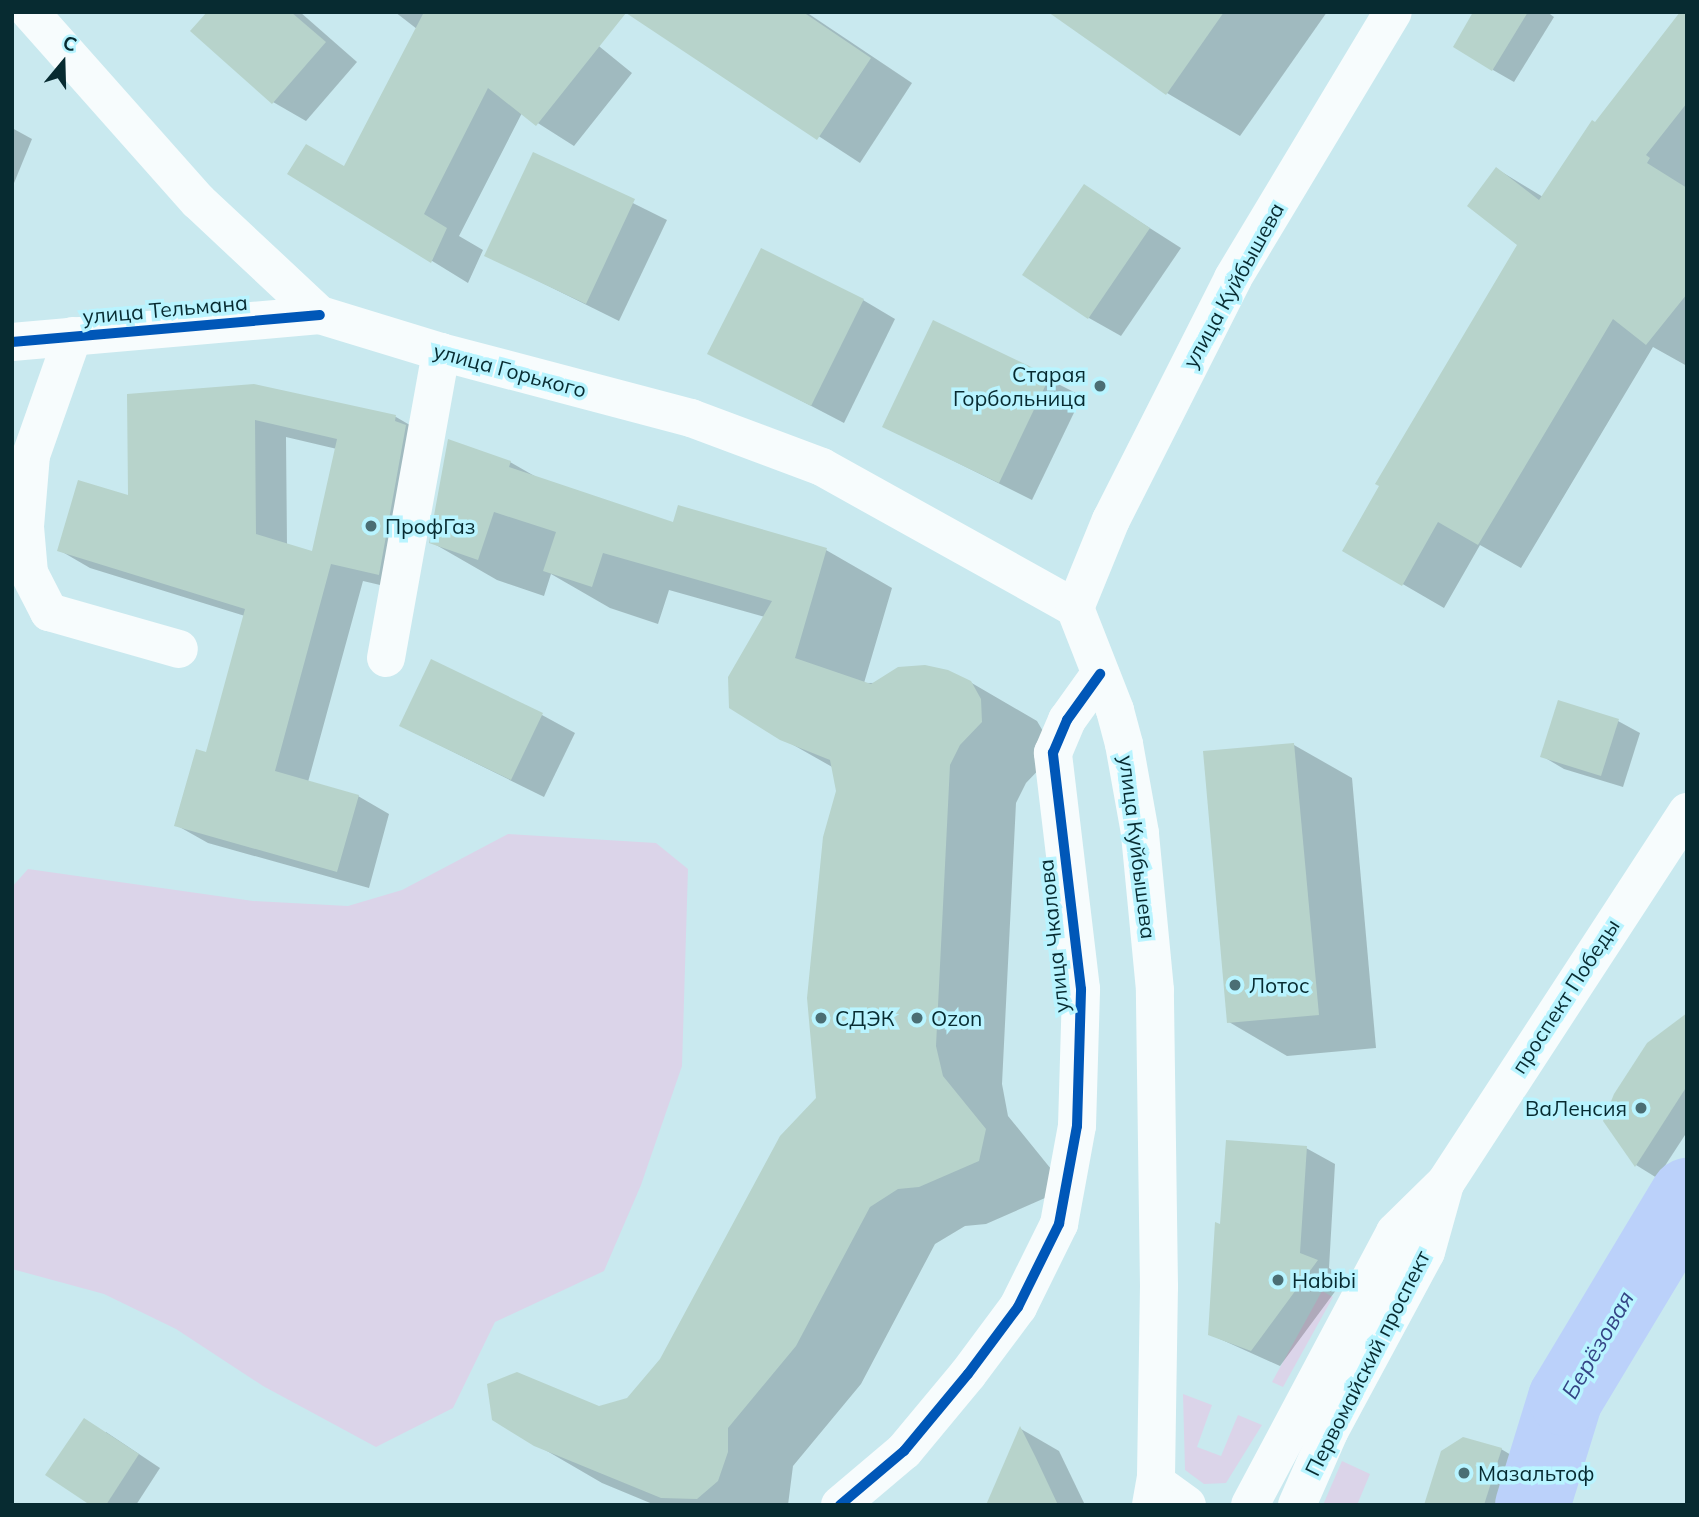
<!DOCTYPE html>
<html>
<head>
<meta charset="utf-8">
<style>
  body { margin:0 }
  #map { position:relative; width:1699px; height:1517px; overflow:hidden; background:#c9e9ef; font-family:Mulish,sans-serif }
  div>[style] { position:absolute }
  .green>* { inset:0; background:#dbd4e9 }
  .shadow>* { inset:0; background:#0003 }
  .river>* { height:75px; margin:-37.5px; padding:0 37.5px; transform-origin:37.5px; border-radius:37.5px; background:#bbd1fa }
  .building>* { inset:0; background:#b7d3cb }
  .minor>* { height:38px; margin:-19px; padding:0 19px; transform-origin:19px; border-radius:19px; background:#f7fcfd }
  .major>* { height:38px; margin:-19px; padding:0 19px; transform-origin:19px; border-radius:19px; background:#f7fcfd }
  .cycleway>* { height:10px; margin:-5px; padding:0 5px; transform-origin:5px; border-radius:5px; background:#0057b8 }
  .dots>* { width:19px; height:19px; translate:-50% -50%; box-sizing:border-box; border:4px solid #b9f4ff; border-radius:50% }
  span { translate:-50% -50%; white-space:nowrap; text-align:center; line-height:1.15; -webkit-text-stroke:7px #b9f4ff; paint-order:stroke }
  .street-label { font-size:21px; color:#072b31 }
  .poi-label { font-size:21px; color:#072b31 }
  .right { translate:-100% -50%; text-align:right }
  .left { translate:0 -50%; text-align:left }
  .water-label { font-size:23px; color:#344485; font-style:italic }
  .frame { position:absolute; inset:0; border:14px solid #072b31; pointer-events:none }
  .north { position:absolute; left:28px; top:28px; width:70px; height:70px; -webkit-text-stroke:5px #b9f4ff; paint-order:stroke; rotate:19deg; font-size:19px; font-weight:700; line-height:28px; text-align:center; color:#072b31 }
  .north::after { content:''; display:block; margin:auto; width:24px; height:32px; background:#072b31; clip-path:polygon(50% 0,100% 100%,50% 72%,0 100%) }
</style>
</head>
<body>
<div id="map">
  <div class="green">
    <i style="clip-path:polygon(508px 834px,656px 843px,688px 869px,682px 1066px,641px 1185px,604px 1271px,495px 1322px,453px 1408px,376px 1447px,263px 1386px,176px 1329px,104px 1294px,12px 1269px,12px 887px,28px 869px,253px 901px,348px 906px,402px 890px)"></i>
    <i style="clip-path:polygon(1322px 1291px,1333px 1297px,1283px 1387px,1272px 1382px)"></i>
    <i style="clip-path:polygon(1183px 1394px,1212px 1405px,1197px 1447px,1221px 1456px,1238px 1415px,1262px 1425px,1226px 1483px,1204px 1484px,1185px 1470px)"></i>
    <i style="clip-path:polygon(1342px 1461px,1370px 1474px,1357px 1505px,1323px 1505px)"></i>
  </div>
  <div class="shadow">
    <i style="clip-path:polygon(209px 12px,300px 12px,357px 62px,306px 121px,273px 102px)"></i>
    <i style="clip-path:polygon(395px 12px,557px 12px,632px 73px,574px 146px,522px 113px,459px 236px,483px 250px,468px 283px,289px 173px,345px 168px,417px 29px)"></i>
    <i style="clip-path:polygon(628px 12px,806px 12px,912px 83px,860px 163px)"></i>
    <i style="clip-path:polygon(1051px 12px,1327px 12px,1240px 136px,1167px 93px)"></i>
    <i style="clip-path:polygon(1475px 12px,1547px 12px,1554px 17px,1514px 82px,1493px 70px)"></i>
    <i style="clip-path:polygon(1687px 12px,1687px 366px,1653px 347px,1521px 568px,1480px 545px,1444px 608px,1344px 550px,1520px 244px,1497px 169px,1543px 197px)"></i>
    <i style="clip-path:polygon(12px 128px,32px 139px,12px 188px)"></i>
    <i style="clip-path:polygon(534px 154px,667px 220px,619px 321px,486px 255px)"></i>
    <i style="clip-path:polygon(1084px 186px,1181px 248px,1121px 336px,1089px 318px)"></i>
    <i style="clip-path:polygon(863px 300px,895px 319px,844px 423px,710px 353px)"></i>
    <i style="clip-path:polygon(934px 322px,1082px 396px,1032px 500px,884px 426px)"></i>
    <i style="clip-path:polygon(evenodd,254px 386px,396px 417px,427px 435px,410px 592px,363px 581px,308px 782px,358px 796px,389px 814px,369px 888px,208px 843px,176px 825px,207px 754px,245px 616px,90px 568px,59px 550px,129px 498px,254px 386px,286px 437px,337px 449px,313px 554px,287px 545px,286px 437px)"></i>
    <i style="clip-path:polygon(510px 462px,538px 478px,674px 524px,826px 550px,892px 588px,864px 683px,970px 682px,1037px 721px,1047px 738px,1048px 760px,1026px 783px,1016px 803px,1002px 1084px,1008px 1116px,1051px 1169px,1045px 1198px,986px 1224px,965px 1226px,935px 1244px,861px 1384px,793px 1466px,788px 1505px,655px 1505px,602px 1483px,535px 1444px,599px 1408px,628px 1400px,662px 1360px,818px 1099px,838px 791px,834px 768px,781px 738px,765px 617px,669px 590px,658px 624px,610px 608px,551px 574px,544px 596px,497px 580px,431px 542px)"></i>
    <i style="clip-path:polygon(542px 715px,575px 733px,544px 797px,401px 726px)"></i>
    <i style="clip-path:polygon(1618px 721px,1640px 733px,1623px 787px,1564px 769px,1542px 756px)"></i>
    <i style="clip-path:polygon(1294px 745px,1352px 778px,1376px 1048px,1287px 1056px,1229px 1022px)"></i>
    <i style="clip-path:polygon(1687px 1030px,1687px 1132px,1657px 1178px,1636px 1165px,1605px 1121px)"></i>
    <i style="clip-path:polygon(1306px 1148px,1335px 1164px,1329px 1268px,1345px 1278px,1280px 1366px,1209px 1334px,1222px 1226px)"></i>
    <i style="clip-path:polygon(1021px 1429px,1059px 1451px,1085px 1505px,988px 1505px)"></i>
    <i style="clip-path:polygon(106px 1432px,160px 1468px,136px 1505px,93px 1505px)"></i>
    <i style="clip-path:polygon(1501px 1449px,1523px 1462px,1510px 1505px,1426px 1505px)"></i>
  </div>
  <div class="river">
    <i style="left:1532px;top:1505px;width:112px;rotate:-72.9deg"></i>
    <i style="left:1565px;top:1398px;width:237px;rotate:-59deg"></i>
  </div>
  <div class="building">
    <i style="clip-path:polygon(207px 12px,291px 12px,326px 42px,272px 104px,190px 31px)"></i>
    <i style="clip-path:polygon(424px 12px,803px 12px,871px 58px,817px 140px,626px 13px,536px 126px,488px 88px,424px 214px,447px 228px,431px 263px,287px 174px,306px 144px,344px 166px)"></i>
    <i style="clip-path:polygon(1048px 12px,1224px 12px,1166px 95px)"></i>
    <i style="clip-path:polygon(1473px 12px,1528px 12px,1492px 71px,1453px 47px)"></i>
    <i style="clip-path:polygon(1680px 12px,1687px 12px,1687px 103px,1646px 155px,1650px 158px,1647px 163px,1687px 188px,1687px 294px,1646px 345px,1613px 319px,1478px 545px,1438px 522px,1402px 586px,1342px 551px,1379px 486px,1375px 484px,1517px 245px,1467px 206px,1496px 167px,1539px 200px,1592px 120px,1595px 122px)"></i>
    <i style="clip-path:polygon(533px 152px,635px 199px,586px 304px,484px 256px)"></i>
    <i style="clip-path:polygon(1084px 184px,1150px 228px,1088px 319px,1022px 275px)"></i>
    <i style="clip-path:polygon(761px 248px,864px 299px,811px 406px,707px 354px)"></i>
    <i style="clip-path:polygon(933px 320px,1050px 376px,999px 483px,882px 427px)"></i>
    <i style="clip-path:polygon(evenodd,254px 384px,396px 415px,395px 421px,406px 425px,379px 575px,331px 564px,275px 771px,359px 795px,337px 872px,174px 826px,196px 749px,206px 752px,245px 609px,57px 551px,78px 480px,128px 495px,127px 394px,254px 384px,255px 420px,337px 439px,312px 551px,256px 534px,255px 420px)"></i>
    <i style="clip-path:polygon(448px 439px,511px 461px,509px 467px,673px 522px,678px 505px,827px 548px,795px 658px,871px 684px,898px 667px,925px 665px,948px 670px,971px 681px,981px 699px,982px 722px,960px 745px,950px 765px,936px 1046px,943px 1076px,986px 1129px,979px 1161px,919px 1187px,898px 1189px,870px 1207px,796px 1346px,728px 1428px,728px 1452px,718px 1481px,697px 1499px,661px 1498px,534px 1446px,492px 1420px,487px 1384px,517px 1372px,599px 1406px,627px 1398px,660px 1359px,780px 1136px,816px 1098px,807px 998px,823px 837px,836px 791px,830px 760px,780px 740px,729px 708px,728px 677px,772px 601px,603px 553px,592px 587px,543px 571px,556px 532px,494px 512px,478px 560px,429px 543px)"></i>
    <i style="clip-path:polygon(431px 659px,543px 713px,511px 780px,399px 726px)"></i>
    <i style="clip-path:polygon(1558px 700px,1619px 719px,1601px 776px,1540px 757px)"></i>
    <i style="clip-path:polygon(1294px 743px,1319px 1015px,1227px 1023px,1203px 751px)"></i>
    <i style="clip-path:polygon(1687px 1013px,1687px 1086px,1635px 1167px,1603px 1121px,1614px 1094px,1647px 1043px)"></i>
    <i style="clip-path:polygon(1226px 1140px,1307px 1146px,1300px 1253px,1318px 1260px,1251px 1351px,1208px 1335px,1215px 1222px,1220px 1224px)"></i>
    <i style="clip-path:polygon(84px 1418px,139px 1454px,106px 1505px,90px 1505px,45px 1475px)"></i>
    <i style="clip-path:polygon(1020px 1426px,1036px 1458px,1058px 1505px,986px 1505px)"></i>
    <i style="clip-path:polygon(1463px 1437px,1502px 1448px,1484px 1505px,1424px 1505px,1441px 1451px)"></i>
  </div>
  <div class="minor">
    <i style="left:73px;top:336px;width:126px;rotate:109.4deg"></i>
    <i style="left:31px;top:455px;width:72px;rotate:94.8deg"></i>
    <i style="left:25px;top:527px;width:46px;rotate:85deg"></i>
    <i style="left:29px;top:573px;width:44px;rotate:62.9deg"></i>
    <i style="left:49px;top:612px;width:135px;rotate:15.9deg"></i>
    <i style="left:12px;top:342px;width:309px;rotate:-5deg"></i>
    <i style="left:386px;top:658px;width:311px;rotate:-79.8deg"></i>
    <i style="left:840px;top:1505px;width:84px;rotate:-40.2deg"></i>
    <i style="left:904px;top:1451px;width:100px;rotate:-50.3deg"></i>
    <i style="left:968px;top:1374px;width:84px;rotate:-53.3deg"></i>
    <i style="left:1018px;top:1307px;width:93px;rotate:-63.7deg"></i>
    <i style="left:1059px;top:1224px;width:100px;rotate:-79.6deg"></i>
    <i style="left:1077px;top:1126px;width:137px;rotate:-88.3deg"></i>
    <i style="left:1081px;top:989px;width:238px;rotate:-96.8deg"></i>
    <i style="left:1053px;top:753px;width:36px;rotate:-67deg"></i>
    <i style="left:1067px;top:720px;width:57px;rotate:-54.3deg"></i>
  </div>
  <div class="major">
    <i style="left:30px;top:12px;width:253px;rotate:48.4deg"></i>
    <i style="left:198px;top:201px;width:167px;rotate:43.1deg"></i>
    <i style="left:320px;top:315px;width:127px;rotate:17deg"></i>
    <i style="left:441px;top:352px;width:259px;rotate:14.8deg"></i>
    <i style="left:691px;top:418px;width:140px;rotate:20.5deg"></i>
    <i style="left:822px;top:467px;width:290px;rotate:29.1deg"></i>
    <i style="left:1161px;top:1486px;width:32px;rotate:36deg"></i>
    <i style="left:1151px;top:1505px;width:29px;rotate:-80deg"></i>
    <i style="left:1156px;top:1476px;width:189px;rotate:-89.1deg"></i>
    <i style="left:1159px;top:1287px;width:297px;rotate:-90.8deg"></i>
    <i style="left:1155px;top:990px;width:158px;rotate:-95.5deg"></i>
    <i style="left:1140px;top:833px;width:90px;rotate:-100.2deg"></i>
    <i style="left:1124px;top:744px;width:35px;rotate:-105deg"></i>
    <i style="left:1115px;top:710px;width:110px;rotate:-111.4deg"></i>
    <i style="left:1075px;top:608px;width:95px;rotate:-67.8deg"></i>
    <i style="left:1111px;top:520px;width:271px;rotate:-63.2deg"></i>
    <i style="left:1233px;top:278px;width:310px;rotate:-59deg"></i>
    <i style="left:1250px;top:1505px;width:309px;rotate:-62deg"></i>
    <i style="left:1395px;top:1232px;width:71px;rotate:-44.4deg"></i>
    <i style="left:1446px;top:1182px;width:442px;rotate:-56.9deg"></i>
    <i style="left:1297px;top:1505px;width:80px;rotate:-66.3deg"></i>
    <i style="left:1329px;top:1432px;width:204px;rotate:-61.7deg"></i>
    <i style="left:1426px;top:1252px;width:71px;rotate:-74.4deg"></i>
  </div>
  <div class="cycleway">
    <i style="left:12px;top:342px;width:309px;rotate:-5deg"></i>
    <i style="left:840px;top:1505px;width:84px;rotate:-40.2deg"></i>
    <i style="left:904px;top:1451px;width:100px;rotate:-50.3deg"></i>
    <i style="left:968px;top:1374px;width:84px;rotate:-53.3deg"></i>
    <i style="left:1018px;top:1307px;width:93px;rotate:-63.7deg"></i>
    <i style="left:1059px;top:1224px;width:100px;rotate:-79.6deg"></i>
    <i style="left:1077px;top:1126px;width:137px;rotate:-88.3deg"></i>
    <i style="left:1081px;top:989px;width:238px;rotate:-96.8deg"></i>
    <i style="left:1053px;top:753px;width:36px;rotate:-67deg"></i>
    <i style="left:1067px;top:720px;width:57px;rotate:-54.3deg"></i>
  </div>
  <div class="dots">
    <i style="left:1100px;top:386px;background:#4b6e74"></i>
    <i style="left:371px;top:526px;background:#4b6e74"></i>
    <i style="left:1235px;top:985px;background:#4b6e74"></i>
    <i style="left:821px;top:1018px;background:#4b6e74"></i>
    <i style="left:917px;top:1018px;background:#4b6e74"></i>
    <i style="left:1641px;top:1108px;background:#4b6e74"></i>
    <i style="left:1278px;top:1280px;background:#4b6e74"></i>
    <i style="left:1464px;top:1473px;background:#4b6e74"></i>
  </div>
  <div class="street-label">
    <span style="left:1233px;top:285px;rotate:-61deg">улица Куйбышева</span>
    <span style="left:165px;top:309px;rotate:-5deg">улица Тельмана</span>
    <span style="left:510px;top:370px;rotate:15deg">улица Горького</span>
    <span style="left:1138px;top:847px;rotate:83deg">улица Куйбышева</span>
    <span style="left:1053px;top:936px;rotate:-96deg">улица Чкалова</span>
    <span style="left:1565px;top:996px;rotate:-57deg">проспект Победы</span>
    <span style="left:1367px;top:1363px;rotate:-63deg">Первомайский проспект</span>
  </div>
  <div class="poi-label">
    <span class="right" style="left:1086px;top:386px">Старая<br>Горбольница</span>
    <span class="left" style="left:385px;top:526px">ПрофГаз</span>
    <span class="left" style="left:1249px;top:985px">Лотос</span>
    <span class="left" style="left:835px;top:1018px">СДЭК</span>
    <span class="left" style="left:931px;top:1018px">Ozon</span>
    <span class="right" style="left:1627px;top:1108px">ВаЛенсия</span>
    <span class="left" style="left:1292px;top:1280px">Habibi</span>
    <span class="left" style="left:1478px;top:1473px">Мазальтоф</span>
  </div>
  <div class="water-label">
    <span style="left:1598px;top:1345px;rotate:-60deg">Берёзовая</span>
  </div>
  <div class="frame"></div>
  <div class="north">С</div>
</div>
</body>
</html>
